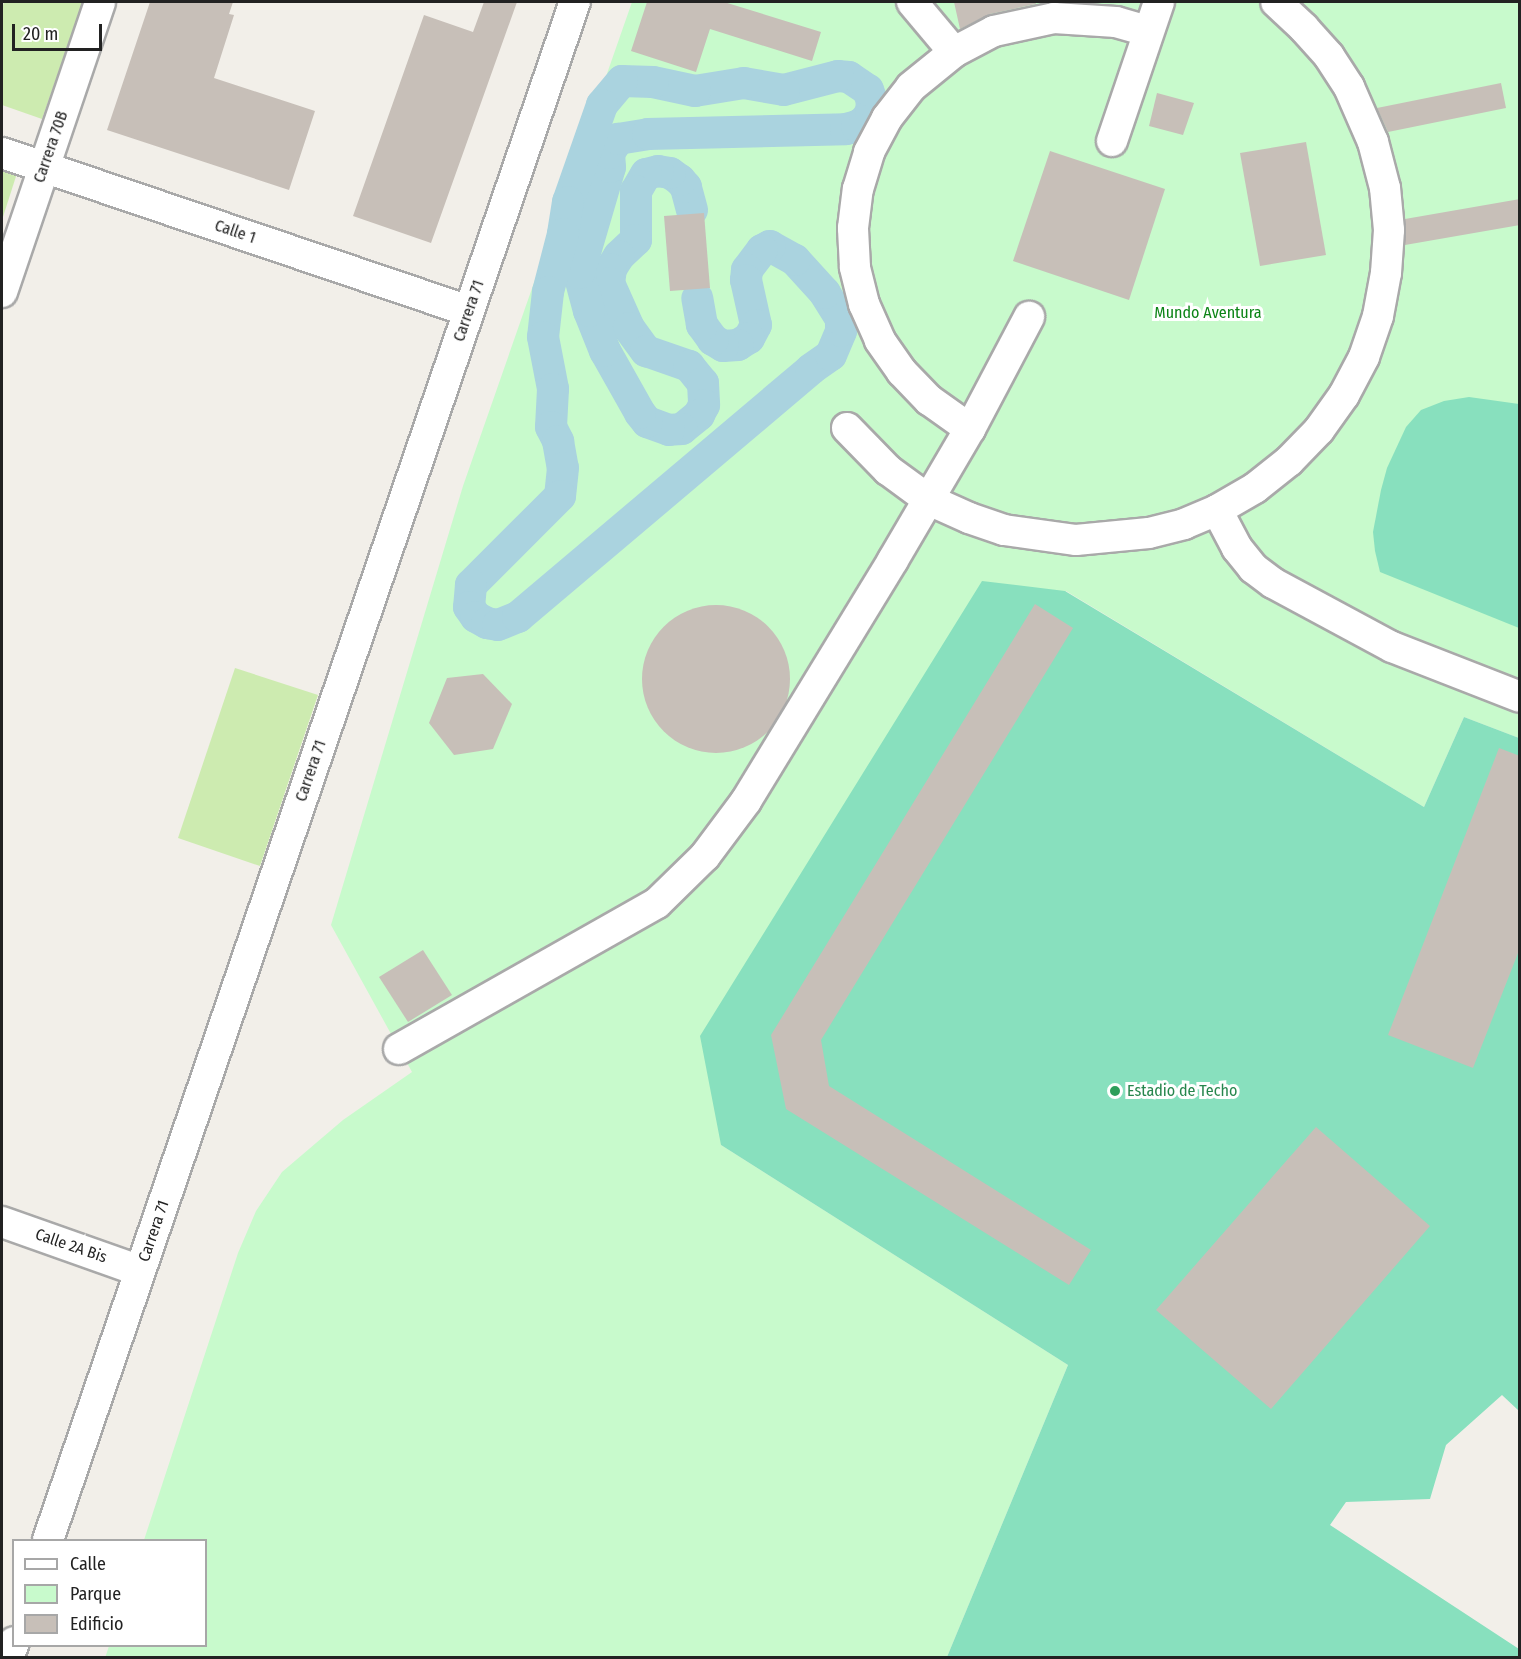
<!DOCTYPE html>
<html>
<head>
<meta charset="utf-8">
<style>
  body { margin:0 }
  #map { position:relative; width:1521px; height:1659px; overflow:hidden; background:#f2efe9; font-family:"Fira Sans Condensed",sans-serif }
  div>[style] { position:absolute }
  .grass>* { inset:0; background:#cdebb0 }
  .park>* { inset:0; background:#c8facc }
  .pitch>* { inset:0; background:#88e0be }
  .canal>* { height:32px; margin:-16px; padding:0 16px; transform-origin:16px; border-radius:16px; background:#aad3df }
  .building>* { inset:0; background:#c7bfb8 }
  .round { border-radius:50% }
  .roads { filter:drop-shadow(2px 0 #a9a9a9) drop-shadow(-2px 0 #a9a9a9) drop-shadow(0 2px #a9a9a9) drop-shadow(0 -2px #a9a9a9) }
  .minor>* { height:30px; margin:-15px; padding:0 15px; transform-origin:15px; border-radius:15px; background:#fff }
  .dots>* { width:16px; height:16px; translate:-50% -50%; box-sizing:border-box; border:3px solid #fff; border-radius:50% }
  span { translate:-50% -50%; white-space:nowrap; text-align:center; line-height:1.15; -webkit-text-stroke:6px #fff; paint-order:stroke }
  .street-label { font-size:16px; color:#222 }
  .park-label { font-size:16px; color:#0c8416 }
  .leisure-label { font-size:16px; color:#27864d }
  .left { translate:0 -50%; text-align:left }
  .frame { position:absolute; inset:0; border:3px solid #222; pointer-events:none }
  .legend { position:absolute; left:12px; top:1539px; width:195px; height:108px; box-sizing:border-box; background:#fff; border:2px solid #a7a7a7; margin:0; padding:8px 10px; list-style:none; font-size:18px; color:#222 }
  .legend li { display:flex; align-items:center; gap:12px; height:30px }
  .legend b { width:30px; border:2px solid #a7a7a7 }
  .scale { position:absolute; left:12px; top:24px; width:90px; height:27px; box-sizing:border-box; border:3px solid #222; border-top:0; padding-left:8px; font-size:18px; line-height:21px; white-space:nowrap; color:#222; -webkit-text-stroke:4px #fff; paint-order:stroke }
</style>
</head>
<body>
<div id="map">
  <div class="grass">
    <i style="clip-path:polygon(4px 2px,83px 2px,42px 119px,2px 105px,2px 9px)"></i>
    <i style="clip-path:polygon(2px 163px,19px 167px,2px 220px)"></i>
    <i style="clip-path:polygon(235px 668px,318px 695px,260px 866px,178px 838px)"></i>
  </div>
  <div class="park">
    <i style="clip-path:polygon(632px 2px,1519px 2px,1519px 738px,1464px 717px,1424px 807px,1066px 591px,721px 1145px,1068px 1365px,947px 1657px,105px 1658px,109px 1646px,206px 1646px,206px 1540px,144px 1540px,238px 1253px,256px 1211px,282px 1172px,343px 1120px,412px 1072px,331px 925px,463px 486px)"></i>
  </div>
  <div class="pitch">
    <i style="clip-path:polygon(1469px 397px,1519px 404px,1519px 628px,1380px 572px,1375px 551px,1373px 532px,1381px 490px,1387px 468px,1406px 427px,1421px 410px,1444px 401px)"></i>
    <i style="clip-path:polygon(982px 581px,1065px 591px,1424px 807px,1464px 717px,1519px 738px,1519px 1411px,1502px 1395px,1446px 1445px,1430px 1499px,1346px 1502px,1330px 1525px,1519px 1649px,1519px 1657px,947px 1657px,1068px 1365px,721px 1145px,700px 1036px)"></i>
  </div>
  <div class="canal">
    <i style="left:692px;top:210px;width:24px;rotate:-105deg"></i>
    <i style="left:686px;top:187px;width:9px;rotate:-131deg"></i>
    <i style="left:680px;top:180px;width:12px;rotate:-145deg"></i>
    <i style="left:670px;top:173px;width:12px;rotate:-171deg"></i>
    <i style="left:658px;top:171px;width:12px;rotate:166deg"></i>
    <i style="left:646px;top:174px;width:20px;rotate:120deg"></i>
    <i style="left:636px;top:191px;width:49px;rotate:90deg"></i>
    <i style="left:636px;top:240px;width:23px;rotate:137deg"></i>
    <i style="left:619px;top:256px;width:15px;rotate:122deg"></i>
    <i style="left:611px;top:269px;width:14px;rotate:98deg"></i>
    <i style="left:609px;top:283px;width:49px;rotate:66deg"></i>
    <i style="left:629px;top:328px;width:29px;rotate:54deg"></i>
    <i style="left:646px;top:351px;width:46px;rotate:19.2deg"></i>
    <i style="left:689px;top:366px;width:22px;rotate:51deg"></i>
    <i style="left:703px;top:383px;width:22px;rotate:87deg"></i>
    <i style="left:704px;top:405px;width:11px;rotate:117deg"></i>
    <i style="left:699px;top:415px;width:22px;rotate:141deg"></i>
    <i style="left:682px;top:429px;width:13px;rotate:176deg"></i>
    <i style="left:669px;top:430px;width:23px;rotate:-160deg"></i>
    <i style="left:647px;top:422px;width:11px;rotate:-128deg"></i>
    <i style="left:640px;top:413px;width:71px;rotate:-119.4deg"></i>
    <i style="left:605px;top:351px;width:43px;rotate:-111.8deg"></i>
    <i style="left:589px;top:311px;width:39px;rotate:-105deg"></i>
    <i style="left:579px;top:273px;width:110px;rotate:-73.7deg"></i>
    <i style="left:610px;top:167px;width:14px;rotate:-94deg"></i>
    <i style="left:609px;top:153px;width:17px;rotate:-57deg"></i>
    <i style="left:618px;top:139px;width:30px;rotate:-9deg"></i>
    <i style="left:648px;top:134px;width:198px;rotate:-1.4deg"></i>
    <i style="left:846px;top:129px;width:11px;rotate:-15deg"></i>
    <i style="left:857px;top:126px;width:9px;rotate:-32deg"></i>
    <i style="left:865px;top:121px;width:11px;rotate:-56deg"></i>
    <i style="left:871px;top:112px;width:11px;rotate:-85deg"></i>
    <i style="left:872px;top:101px;width:12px;rotate:-110deg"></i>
    <i style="left:868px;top:90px;width:23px;rotate:-146deg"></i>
    <i style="left:849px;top:77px;width:11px;rotate:-175deg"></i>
    <i style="left:838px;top:76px;width:56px;rotate:165.5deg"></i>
    <i style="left:784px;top:90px;width:41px;rotate:-170.1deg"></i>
    <i style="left:744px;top:83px;width:50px;rotate:170.7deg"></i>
    <i style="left:695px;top:91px;width:43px;rotate:-167.9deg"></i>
    <i style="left:653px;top:82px;width:31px;rotate:-178deg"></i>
    <i style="left:622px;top:81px;width:31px;rotate:130deg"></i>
    <i style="left:602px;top:105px;width:103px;rotate:109.3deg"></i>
    <i style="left:568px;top:202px;width:32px;rotate:99deg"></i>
    <i style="left:563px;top:234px;width:60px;rotate:104.5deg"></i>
    <i style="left:548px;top:292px;width:45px;rotate:96.3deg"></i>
    <i style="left:543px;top:337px;width:53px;rotate:79.1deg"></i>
    <i style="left:553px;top:389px;width:38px;rotate:93deg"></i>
    <i style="left:551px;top:427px;width:16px;rotate:63deg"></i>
    <i style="left:558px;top:441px;width:27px;rotate:80deg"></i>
    <i style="left:563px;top:468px;width:28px;rotate:96deg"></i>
    <i style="left:560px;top:496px;width:126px;rotate:135deg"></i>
    <i style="left:471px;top:585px;width:22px;rotate:95deg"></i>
    <i style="left:469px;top:607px;width:12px;rotate:55deg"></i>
    <i style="left:476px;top:617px;width:13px;rotate:29deg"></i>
    <i style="left:487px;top:623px;width:11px;rotate:10deg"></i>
    <i style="left:498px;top:625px;width:22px;rotate:-22deg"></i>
    <i style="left:518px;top:617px;width:384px;rotate:-40.2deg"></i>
    <i style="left:811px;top:369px;width:24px;rotate:-35deg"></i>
    <i style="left:831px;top:355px;width:26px;rotate:-67deg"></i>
    <i style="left:841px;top:331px;width:12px;rotate:-90deg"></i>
    <i style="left:841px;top:319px;width:31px;rotate:-122deg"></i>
    <i style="left:825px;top:293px;width:45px;rotate:-132.3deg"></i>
    <i style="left:795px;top:260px;width:29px;rotate:-151deg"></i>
    <i style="left:770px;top:246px;width:9px;rotate:153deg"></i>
    <i style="left:762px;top:250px;width:25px;rotate:127deg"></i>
    <i style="left:747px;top:270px;width:10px;rotate:96deg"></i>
    <i style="left:746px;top:280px;width:46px;rotate:77.5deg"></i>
    <i style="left:756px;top:325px;width:15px;rotate:118deg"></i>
    <i style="left:749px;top:338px;width:13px;rotate:148deg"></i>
    <i style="left:738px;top:345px;width:15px;rotate:176deg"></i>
    <i style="left:723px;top:346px;width:12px;rotate:-149deg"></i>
    <i style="left:713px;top:340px;width:19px;rotate:-126deg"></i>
    <i style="left:702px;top:325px;width:27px;rotate:-100deg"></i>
  </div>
  <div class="building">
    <i style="clip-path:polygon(150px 2px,233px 2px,229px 14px,234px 15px,214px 78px,315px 111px,289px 190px,107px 130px)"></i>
    <i style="clip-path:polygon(484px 2px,517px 2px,431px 243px,353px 216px,424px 15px,473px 32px)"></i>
    <i style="clip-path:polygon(647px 2px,724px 2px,821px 32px,812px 61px,710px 29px,696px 72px,631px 51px)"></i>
    <i style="clip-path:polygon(954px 2px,1035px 2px,1036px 4px,990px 14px,960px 29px)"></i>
    <i style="clip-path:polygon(1501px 83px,1506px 108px,1388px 132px,1377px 108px)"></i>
    <i style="clip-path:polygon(1157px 93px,1194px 103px,1183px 135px,1149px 126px)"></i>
    <i style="clip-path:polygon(1306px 142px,1326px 255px,1260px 266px,1240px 153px)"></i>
    <i style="clip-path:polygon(1050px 151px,1165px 189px,1129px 300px,1013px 261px)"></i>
    <i style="clip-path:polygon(1520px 199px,1520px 225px,1405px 245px,1405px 219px)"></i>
    <i style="clip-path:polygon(704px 213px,710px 288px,670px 291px,664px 216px)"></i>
    <i style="clip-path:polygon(1035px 604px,1073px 628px,821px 1040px,829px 1086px,1091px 1250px,1069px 1285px,786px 1109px,771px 1035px)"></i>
    <i class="round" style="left:642px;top:605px;width:148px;height:148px"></i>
    <i style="clip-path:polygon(483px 674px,512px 704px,493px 749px,454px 755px,429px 723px,447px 678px)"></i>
    <i style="clip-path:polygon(1499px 748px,1520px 756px,1520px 948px,1473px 1068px,1388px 1035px)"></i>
    <i style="clip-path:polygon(423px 950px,452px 995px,408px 1022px,379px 977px)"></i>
    <i style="clip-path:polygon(1316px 1127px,1430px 1226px,1271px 1409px,1156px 1310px)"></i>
  </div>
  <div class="roads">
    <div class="minor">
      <i style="left:912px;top:2px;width:65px;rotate:50deg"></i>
      <i style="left:1112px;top:141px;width:147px;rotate:-71.3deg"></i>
      <i style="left:2px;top:153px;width:493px;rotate:18.7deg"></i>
      <i style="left:2px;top:292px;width:306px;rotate:-71.3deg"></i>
      <i style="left:847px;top:428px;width:59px;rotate:45.7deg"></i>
      <i style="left:888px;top:470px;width:51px;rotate:36.2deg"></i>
      <i style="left:929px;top:500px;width:44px;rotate:24.2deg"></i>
      <i style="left:969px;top:518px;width:37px;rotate:19deg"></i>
      <i style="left:1004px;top:530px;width:73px;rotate:7.9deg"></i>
      <i style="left:1076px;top:540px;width:73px;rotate:-5.5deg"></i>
      <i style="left:1149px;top:533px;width:36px;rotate:-14deg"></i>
      <i style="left:1184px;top:524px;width:36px;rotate:-23deg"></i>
      <i style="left:1217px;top:510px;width:44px;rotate:-30.1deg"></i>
      <i style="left:1255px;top:488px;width:43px;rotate:-38.5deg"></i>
      <i style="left:1289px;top:461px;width:43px;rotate:-45.9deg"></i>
      <i style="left:1319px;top:430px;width:43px;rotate:-54.5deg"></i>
      <i style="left:1344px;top:395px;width:43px;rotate:-62.2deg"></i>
      <i style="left:1364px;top:357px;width:43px;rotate:-71.1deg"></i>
      <i style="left:1378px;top:316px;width:44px;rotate:-79.5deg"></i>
      <i style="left:1386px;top:273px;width:43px;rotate:-86deg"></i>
      <i style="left:1389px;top:230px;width:42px;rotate:-95.4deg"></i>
      <i style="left:1385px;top:188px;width:48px;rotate:-104.6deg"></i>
      <i style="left:1373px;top:142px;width:60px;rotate:-113.6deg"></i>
      <i style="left:1349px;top:87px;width:37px;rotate:-123deg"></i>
      <i style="left:1329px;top:56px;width:38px;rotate:-132deg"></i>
      <i style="left:1304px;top:28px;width:38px;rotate:-137deg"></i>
      <i style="left:970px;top:429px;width:50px;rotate:-144.7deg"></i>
      <i style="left:929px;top:400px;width:39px;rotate:-134deg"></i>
      <i style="left:902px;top:372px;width:39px;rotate:-125deg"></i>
      <i style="left:880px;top:340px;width:39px;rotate:-114deg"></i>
      <i style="left:864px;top:304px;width:38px;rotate:-104deg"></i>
      <i style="left:855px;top:267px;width:39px;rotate:-93deg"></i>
      <i style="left:853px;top:228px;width:39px;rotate:-83deg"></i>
      <i style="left:858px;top:189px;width:39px;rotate:-73deg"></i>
      <i style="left:869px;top:152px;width:38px;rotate:-62deg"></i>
      <i style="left:887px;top:118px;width:39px;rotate:-52deg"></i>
      <i style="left:911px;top:87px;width:55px;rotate:-39.1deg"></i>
      <i style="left:954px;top:52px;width:45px;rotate:-27.7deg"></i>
      <i style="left:994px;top:31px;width:61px;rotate:-12.2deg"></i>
      <i style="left:1054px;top:18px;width:62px;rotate:3.7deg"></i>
      <i style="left:1116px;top:22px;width:33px;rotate:16deg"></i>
      <i style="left:1217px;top:510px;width:43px;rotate:62.2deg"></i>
      <i style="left:1237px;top:548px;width:26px;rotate:51deg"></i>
      <i style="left:1253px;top:568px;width:25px;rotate:37deg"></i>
      <i style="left:1273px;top:583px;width:135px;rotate:28.3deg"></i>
      <i style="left:1392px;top:647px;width:137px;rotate:21.3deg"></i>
      <i style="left:399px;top:1049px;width:296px;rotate:-29.5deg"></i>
      <i style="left:657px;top:903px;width:67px;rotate:-44.4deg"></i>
      <i style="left:705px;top:856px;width:69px;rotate:-53.3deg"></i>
      <i style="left:746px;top:801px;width:282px;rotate:-58.6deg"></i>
      <i style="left:893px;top:560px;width:152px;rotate:-59.6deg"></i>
      <i style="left:970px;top:429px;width:127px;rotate:-62.2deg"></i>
      <i style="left:2px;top:1222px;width:146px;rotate:19.5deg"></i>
      <i style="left:48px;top:1540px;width:1626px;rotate:-71.09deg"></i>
      <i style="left:8px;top:1658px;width:17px;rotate:-69deg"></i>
    </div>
  </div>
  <div class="dots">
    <i style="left:1115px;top:1091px;background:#2e9e5b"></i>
  </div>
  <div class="street-label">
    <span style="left:51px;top:147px;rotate:-71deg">Carrera 70B</span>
    <span style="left:235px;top:232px;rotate:19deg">Calle 1</span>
    <span style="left:469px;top:311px;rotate:-71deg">Carrera 71</span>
    <span style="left:311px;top:771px;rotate:-71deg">Carrera 71</span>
    <span style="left:154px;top:1231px;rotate:-71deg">Carrera 71</span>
    <span style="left:71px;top:1246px;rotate:19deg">Calle 2A Bis</span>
  </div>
  <div class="park-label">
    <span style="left:1208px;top:313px">Mundo Aventura</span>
  </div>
  <div class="leisure-label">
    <span class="left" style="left:1127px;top:1091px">Estadio de Techo</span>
  </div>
  <div class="frame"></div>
  <ul class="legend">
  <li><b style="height:8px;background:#fff"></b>Calle</li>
  <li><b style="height:16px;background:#c8facc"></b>Parque</li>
  <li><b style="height:16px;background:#c7bfb8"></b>Edificio</li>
  </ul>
  <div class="scale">20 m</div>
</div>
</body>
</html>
